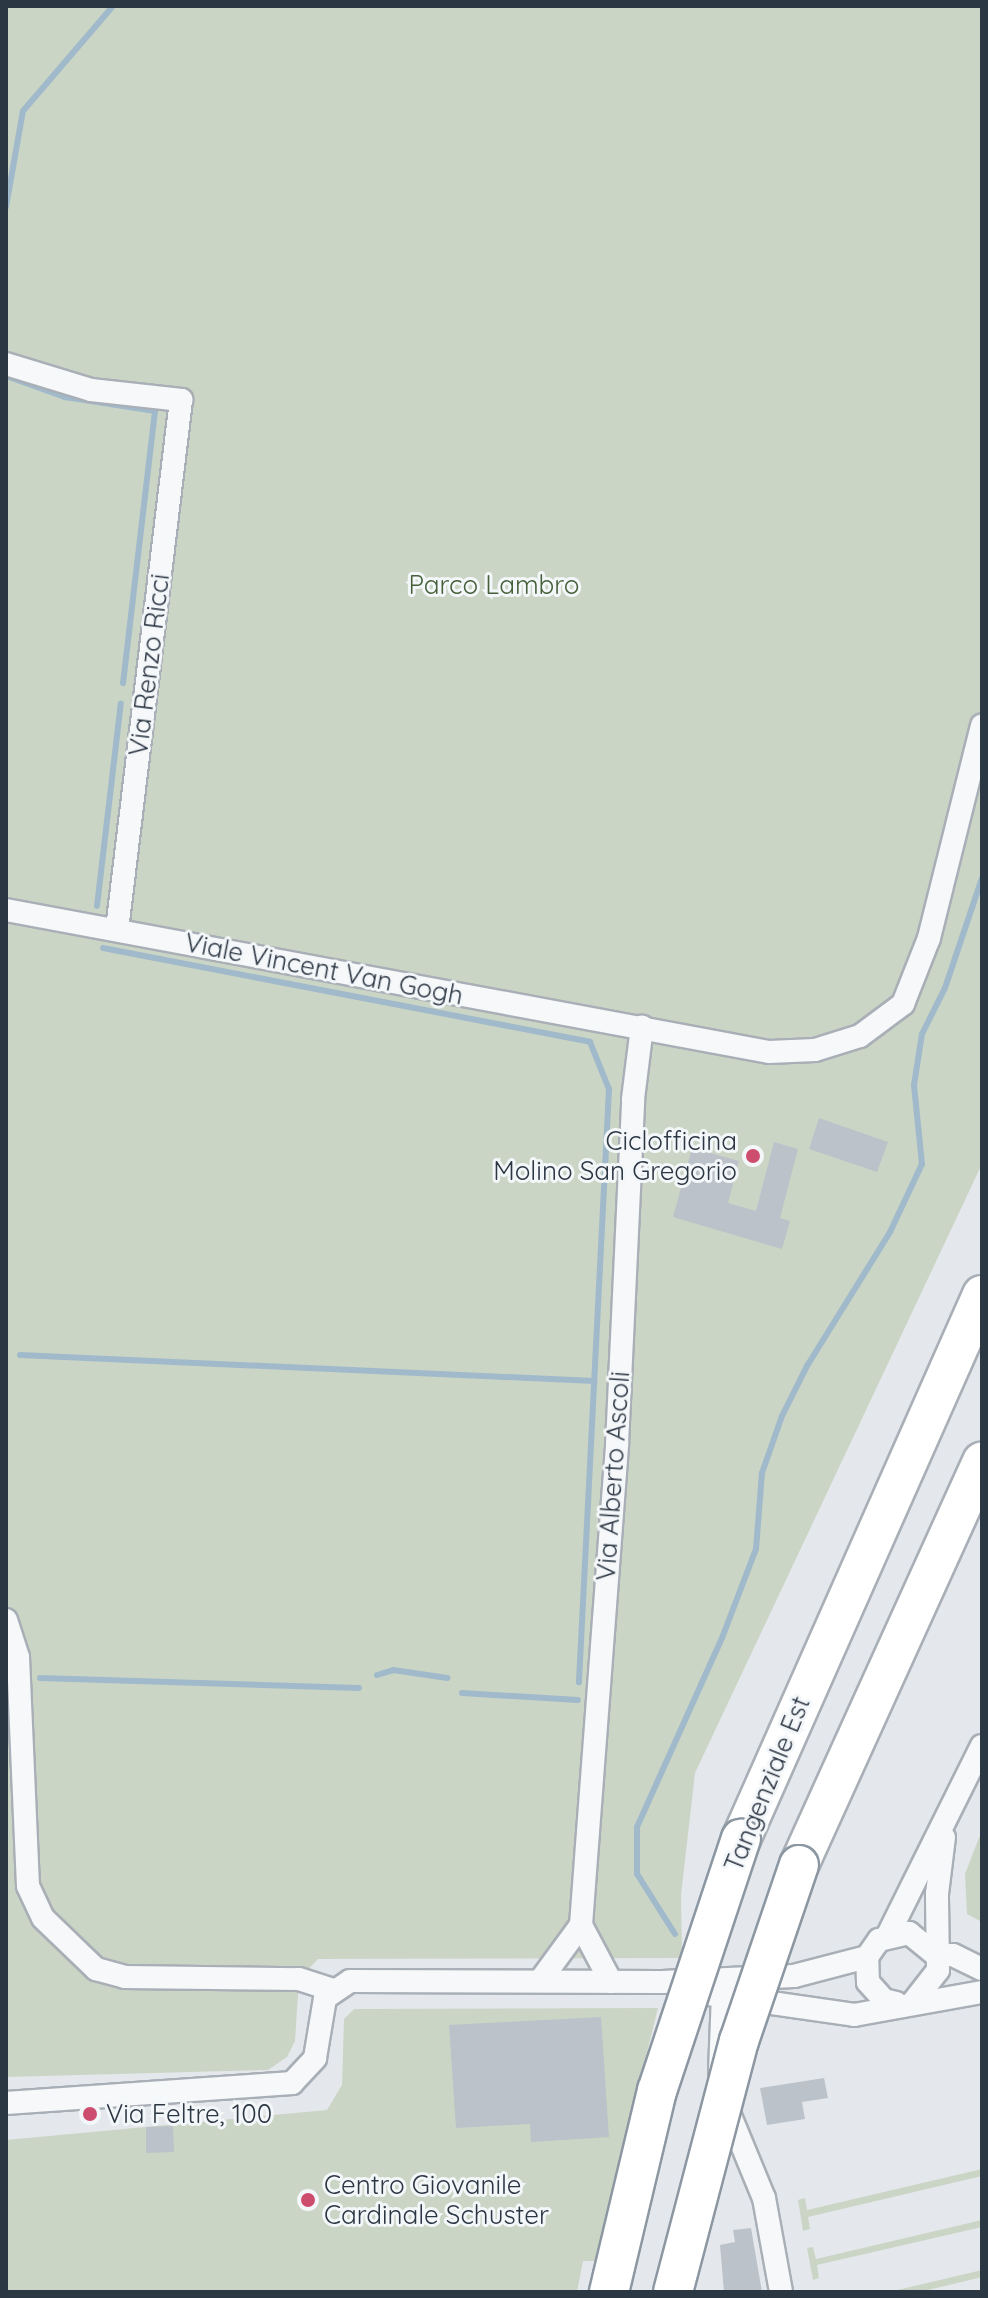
<!DOCTYPE html>
<html>
<head>
<meta charset="utf-8">
<style>
  body { margin:0 }
  #map { position:relative; width:988px; height:2298px; overflow:hidden; background:#e4e8ec; font-family:Quicksand,sans-serif }
  div>[style] { position:absolute }
  .green>* { inset:0; background:#cbd5c5 }
  .stream>* { height:6px; margin:-3px; padding:0 3px; transform-origin:3px; border-radius:3px; background:#a0bacb }
  .building>* { inset:0; background:#bbc2c9 }
  .roads { filter:drop-shadow(2px 0 #a9afb6) drop-shadow(-2px 0 #a9afb6) drop-shadow(0 2px #a9afb6) drop-shadow(0 -2px #a9afb6) }
  .street>* { height:22px; margin:-11px; padding:0 11px; transform-origin:11px; border-radius:11px; background:#f7f8fa }
  .highway>* { height:38px; margin:-19px; padding:0 19px; transform-origin:19px; border-radius:19px; background:#fff }
  .bridges { filter:drop-shadow(2px 0 #8c97a2) drop-shadow(-2px 0 #8c97a2) drop-shadow(0 2px #8c97a2) drop-shadow(0 -2px #8c97a2) }
  .highway-bridge>* { height:38px; margin:-19px; padding:0 19px; transform-origin:19px; border-radius:19px; background:#fff }
  .dots>* { width:22px; height:22px; translate:-50% -50%; box-sizing:border-box; border:4px solid #f4f7f9; border-radius:50% }
  span { translate:-50% -50%; white-space:nowrap; text-align:center; line-height:1.15; -webkit-text-stroke:6px #f4f7f9; paint-order:stroke }
  .park-label { font-size:26px; color:#456039 }
  .street-label { font-size:26px; color:#2c3744 }
  .poi-label { font-size:26px; color:#2c3744 }
  .right { translate:-100% -50%; text-align:right }
  .left { translate:0 -50%; text-align:left }
  .frame { position:absolute; inset:0; border:8px solid #2c3744; pointer-events:none }
</style>
</head>
<body>
<div id="map">
  <div class="green">
    <i style="clip-path:polygon(6px 6px,982px 6px,982px 1164px,695px 1773px,681px 1895px,682px 1958px,318px 1959px,299px 1979px,295px 2041px,287px 2057px,268px 2070px,6px 2077px)"></i>
    <i style="clip-path:polygon(982px 1830px,982px 1922px,967px 1914px,965px 1874px)"></i>
    <i style="clip-path:polygon(658px 2008px,595px 2261px,583px 2261px,577px 2292px,6px 2292px,6px 2140px,327px 2110px,342px 2085px,344px 2019px,354px 2009px)"></i>
    <i style="clip-path:polygon(982px 2169px,982px 2176px,808px 2217px,810px 2229px,803px 2231px,798px 2200px,805px 2198px,807px 2210px)"></i>
    <i style="clip-path:polygon(982px 2220px,982px 2227px,817px 2265px,819px 2278px,813px 2280px,807px 2248px,813px 2247px,816px 2259px)"></i>
    <i style="clip-path:polygon(982px 2270px,982px 2277px,920px 2292px,889px 2292px)"></i>
  </div>
  <div class="stream">
    <i style="left:6px;top:207px;width:97px;rotate:-80deg"></i>
    <i style="left:23px;top:111px;width:138px;rotate:-49.4deg"></i>
    <i style="left:6px;top:376px;width:63px;rotate:19.6deg"></i>
    <i style="left:65px;top:397px;width:91px;rotate:8.8deg"></i>
    <i style="left:155px;top:411px;width:274px;rotate:96.7deg"></i>
    <i style="left:97px;top:906px;width:204px;rotate:-83.3deg"></i>
    <i style="left:103px;top:948px;width:496px;rotate:10.9deg"></i>
    <i style="left:590px;top:1042px;width:51px;rotate:68deg"></i>
    <i style="left:609px;top:1089px;width:594px;rotate:92.9deg"></i>
    <i style="left:20px;top:1355px;width:575px;rotate:2.59deg"></i>
    <i style="left:377px;top:1675px;width:17px;rotate:-17deg"></i>
    <i style="left:393px;top:1670px;width:55px;rotate:8.4deg"></i>
    <i style="left:40px;top:1678px;width:319px;rotate:1.8deg"></i>
    <i style="left:462px;top:1693px;width:116px;rotate:3.5deg"></i>
    <i style="left:675px;top:1934px;width:71px;rotate:-122.3deg"></i>
    <i style="left:637px;top:1874px;width:47px;rotate:-90deg"></i>
    <i style="left:637px;top:1827px;width:207px;rotate:-65.8deg"></i>
    <i style="left:722px;top:1638px;width:95px;rotate:-69.1deg"></i>
    <i style="left:756px;top:1549px;width:76px;rotate:-85.5deg"></i>
    <i style="left:762px;top:1473px;width:60px;rotate:-70.7deg"></i>
    <i style="left:782px;top:1416px;width:56px;rotate:-63.4deg"></i>
    <i style="left:807px;top:1366px;width:158px;rotate:-58.2deg"></i>
    <i style="left:890px;top:1232px;width:75px;rotate:-64.8deg"></i>
    <i style="left:922px;top:1164px;width:79px;rotate:-95.8deg"></i>
    <i style="left:914px;top:1085px;width:52px;rotate:-81.1deg"></i>
    <i style="left:922px;top:1034px;width:51px;rotate:-63.4deg"></i>
    <i style="left:945px;top:988px;width:116px;rotate:-71.4deg"></i>
  </div>
  <div class="building">
    <i style="clip-path:polygon(819px 1118px,888px 1142px,877px 1172px,809px 1149px)"></i>
    <i style="clip-path:polygon(774px 1142px,798px 1149px,780px 1218px,790px 1221px,782px 1249px,673px 1217px,692px 1148px,739px 1161px,728px 1203px,756px 1211px)"></i>
    <i style="clip-path:polygon(601px 2017px,609px 2137px,531px 2142px,530px 2124px,456px 2128px,449px 2025px)"></i>
    <i style="clip-path:polygon(824px 2078px,828px 2098px,802px 2102px,805px 2119px,767px 2125px,760px 2088px)"></i>
    <i style="clip-path:polygon(173px 2126px,174px 2152px,146px 2153px,146px 2127px)"></i>
    <i style="clip-path:polygon(751px 2228px,762px 2292px,724px 2292px,720px 2245px,735px 2242px,733px 2230px)"></i>
  </div>
  <div class="roads">
    <div class="street">
      <i style="left:6px;top:364px;width:89px;rotate:17deg"></i>
      <i style="left:91px;top:390px;width:91px;rotate:6.3deg"></i>
      <i style="left:181px;top:400px;width:534px;rotate:96.89deg"></i>
      <i style="left:6px;top:910px;width:776px;rotate:10.54deg"></i>
      <i style="left:769px;top:1052px;width:46px;rotate:-2.5deg"></i>
      <i style="left:815px;top:1050px;width:47px;rotate:-17.3deg"></i>
      <i style="left:860px;top:1036px;width:54px;rotate:-36.7deg"></i>
      <i style="left:903px;top:1004px;width:71px;rotate:-68.5deg"></i>
      <i style="left:929px;top:938px;width:219px;rotate:-76deg"></i>
      <i style="left:6px;top:1620px;width:39px;rotate:72deg"></i>
      <i style="left:18px;top:1657px;width:229px;rotate:87.5deg"></i>
      <i style="left:28px;top:1886px;width:35px;rotate:65deg"></i>
      <i style="left:43px;top:1918px;width:74px;rotate:43.9deg"></i>
      <i style="left:96px;top:1969px;width:30px;rotate:15deg"></i>
      <i style="left:125px;top:1977px;width:174px;rotate:0.7deg"></i>
      <i style="left:299px;top:1979px;width:35px;rotate:18deg"></i>
      <i style="left:888px;top:1935px;width:211px;rotate:-63.6deg"></i>
      <i style="left:937px;top:1956px;width:16px;rotate:-4deg"></i>
      <i style="left:953px;top:1955px;width:32px;rotate:26deg"></i>
      <i style="left:540px;top:1981px;width:69px;rotate:-53.8deg"></i>
      <i style="left:611px;top:1982px;width:64px;rotate:-117.8deg"></i>
      <i style="left:581px;top:1925px;width:482px;rotate:-85.7deg"></i>
      <i style="left:617px;top:1444px;width:345px;rotate:-87.3deg"></i>
      <i style="left:633px;top:1099px;width:73px;rotate:-82.9deg"></i>
      <i style="left:688px;top:1991px;width:168px;rotate:8.2deg"></i>
      <i style="left:854px;top:2015px;width:130px;rotate:-10.2deg"></i>
      <i style="left:914px;top:2001px;width:39px;rotate:-52deg"></i>
      <i style="left:938px;top:1970px;width:76px;rotate:-90.8deg"></i>
      <i style="left:937px;top:1894px;width:57px;rotate:-83deg"></i>
      <i style="left:896px;top:2003px;width:12px;rotate:-166deg"></i>
      <i style="left:884px;top:2000px;width:24px;rotate:-132deg"></i>
      <i style="left:868px;top:1982px;width:25px;rotate:-92deg"></i>
      <i style="left:867px;top:1957px;width:21px;rotate:-55deg"></i>
      <i style="left:879px;top:1940px;width:31px;rotate:-13deg"></i>
      <i style="left:909px;top:1933px;width:36px;rotate:39deg"></i>
      <i style="left:720px;top:2072px;width:78px;rotate:-87.8deg"></i>
      <i style="left:6px;top:2103px;width:287px;rotate:-4deg"></i>
      <i style="left:292px;top:2083px;width:34px;rotate:-47deg"></i>
      <i style="left:315px;top:2058px;width:61px;rotate:-80.5deg"></i>
      <i style="left:325px;top:1998px;width:30px;rotate:-34deg"></i>
      <i style="left:350px;top:1981px;width:312px;rotate:0.2deg"></i>
      <i style="left:662px;top:1982px;width:132px;rotate:-2.6deg"></i>
      <i style="left:794px;top:1976px;width:75px;rotate:-14.6deg"></i>
      <i style="left:726px;top:2106px;width:100px;rotate:67.6deg"></i>
      <i style="left:764px;top:2198px;width:96px;rotate:79.7deg"></i>
    </div>
    <div class="highway">
      <i style="left:741px;top:1839px;width:595px;rotate:-66.11deg"></i>
      <i style="left:799px;top:1865px;width:443px;rotate:-65.6deg"></i>
    </div>
  </div>
  <div class="bridges">
    <div class="highway-bridge">
      <i style="left:609px;top:2292px;width:207px;rotate:-76.6deg"></i>
      <i style="left:657px;top:2091px;width:266px;rotate:-71.6deg"></i>
      <i style="left:673px;top:2292px;width:260px;rotate:-75.3deg"></i>
      <i style="left:739px;top:2041px;width:186px;rotate:-71.2deg"></i>
    </div>
  </div>
  <div class="dots">
    <i style="left:753px;top:1156px;background:#cd4d6f"></i>
    <i style="left:90px;top:2114px;background:#cd4d6f"></i>
    <i style="left:308px;top:2200px;background:#cd4d6f"></i>
  </div>
  <div class="park-label">
    <span style="left:494px;top:585px">Parco Lambro</span>
  </div>
  <div class="street-label">
    <span style="left:149px;top:665px;rotate:-83deg">Via Renzo Ricci</span>
    <span style="left:324px;top:969px;rotate:11deg">Viale Vincent Van Gogh</span>
    <span style="left:613px;top:1476px;rotate:-86deg">Via Alberto Ascoli</span>
    <span style="left:767px;top:1784px;rotate:-68deg">Tangenziale Est</span>
  </div>
  <div class="poi-label">
    <span class="right" style="left:737px;top:1156px">Ciclofficina<br>Molino San Gregorio</span>
    <span class="left" style="left:106px;top:2114px">Via Feltre, 100</span>
    <span class="left" style="left:324px;top:2200px">Centro Giovanile<br>Cardinale Schuster</span>
  </div>
  <div class="frame"></div>
</div>
</body>
</html>
